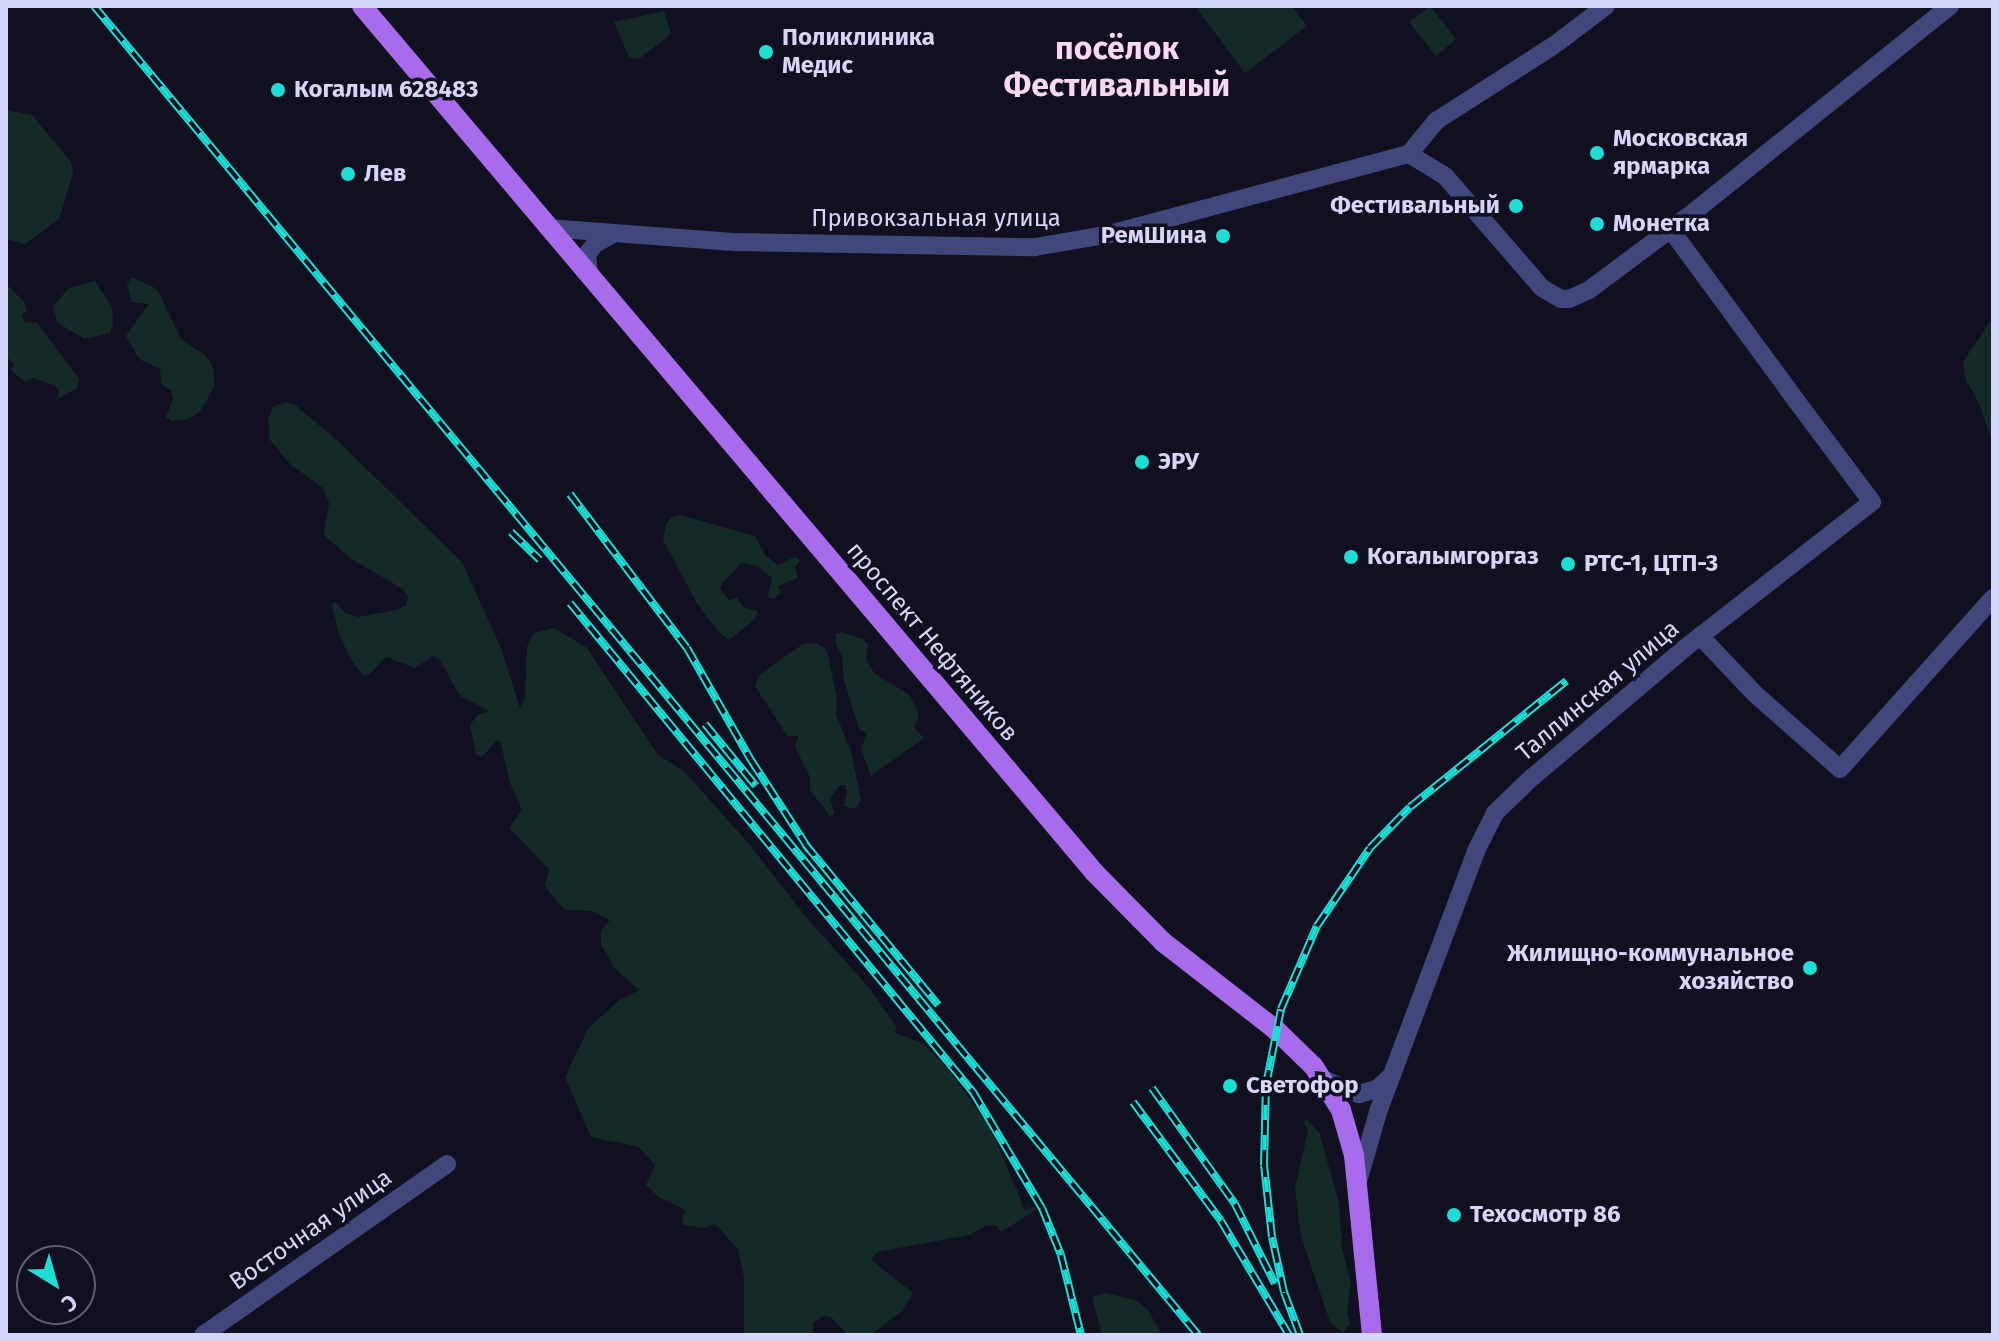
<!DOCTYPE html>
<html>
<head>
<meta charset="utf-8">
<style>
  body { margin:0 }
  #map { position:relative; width:1999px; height:1341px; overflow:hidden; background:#111021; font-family:"Fira Sans",sans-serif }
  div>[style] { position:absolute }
  .green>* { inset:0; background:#142a26 }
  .minor>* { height:18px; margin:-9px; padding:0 9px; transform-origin:9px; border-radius:9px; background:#41477a }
  .major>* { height:20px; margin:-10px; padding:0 10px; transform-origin:10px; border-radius:10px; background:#a86beb }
  .rail>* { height:8px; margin-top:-4px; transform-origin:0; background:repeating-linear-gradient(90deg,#111021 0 15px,#1dddd4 0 30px); box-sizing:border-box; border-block:2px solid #1dddd4 }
  .dots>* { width:22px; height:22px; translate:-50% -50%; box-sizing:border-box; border:4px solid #111021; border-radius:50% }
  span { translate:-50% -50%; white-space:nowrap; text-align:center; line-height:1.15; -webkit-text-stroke:7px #111021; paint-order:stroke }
  .poi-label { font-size:24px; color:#d5d7f9; font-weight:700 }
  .left { translate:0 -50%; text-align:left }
  .right { translate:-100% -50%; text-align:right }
  .street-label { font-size:24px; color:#d5d7f9 }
  .district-label { font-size:32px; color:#fad7f2; font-weight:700 }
  .frame { position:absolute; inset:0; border:8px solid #d5d7f9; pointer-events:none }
  .north { position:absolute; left:16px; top:1245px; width:80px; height:80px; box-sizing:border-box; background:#111021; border:2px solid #5f6077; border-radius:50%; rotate:143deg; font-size:22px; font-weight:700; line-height:32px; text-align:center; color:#d5d7f9 }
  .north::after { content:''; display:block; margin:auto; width:28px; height:36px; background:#1dddd4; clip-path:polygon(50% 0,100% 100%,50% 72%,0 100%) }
</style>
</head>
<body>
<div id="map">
  <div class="green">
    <i style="clip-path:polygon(1195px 6px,1292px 6px,1307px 26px,1245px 73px)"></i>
    <i style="clip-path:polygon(1430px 6px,1456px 39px,1436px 56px,1409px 22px)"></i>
    <i style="clip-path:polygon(664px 11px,671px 34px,639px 59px,629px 57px,614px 22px)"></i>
    <i style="clip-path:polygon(6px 110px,32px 115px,71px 162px,73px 173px,59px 219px,25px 244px,6px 239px)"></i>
    <i style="clip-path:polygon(132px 277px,157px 289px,181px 339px,205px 355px,212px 365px,215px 385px,200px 412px,188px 419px,171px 421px,166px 417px,173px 399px,171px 390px,162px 385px,160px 369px,139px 359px,126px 336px,149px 304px,132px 302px,127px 284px)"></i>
    <i style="clip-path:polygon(95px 281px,112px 307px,113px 324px,110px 333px,84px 339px,57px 322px,53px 306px,69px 288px)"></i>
    <i style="clip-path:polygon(6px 284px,25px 303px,27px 311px,22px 315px,24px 322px,37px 323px,79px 379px,77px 388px,62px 397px,57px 398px,59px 390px,53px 385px,33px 378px,25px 382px,11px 370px,14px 364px,6px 356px)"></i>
    <i style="clip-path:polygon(1993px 317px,1993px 444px,1979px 403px,1966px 380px,1963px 362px)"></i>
    <i style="clip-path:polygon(285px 402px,294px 404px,341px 444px,462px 562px,501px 648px,520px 708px,525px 697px,527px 647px,534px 633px,554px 628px,587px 648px,658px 755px,684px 771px,749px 844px,806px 917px,870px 989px,897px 1028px,895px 1033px,923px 1043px,947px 1068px,990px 1127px,1025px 1210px,1034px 1207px,1036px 1210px,1001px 1232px,996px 1225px,986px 1226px,969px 1235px,877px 1252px,871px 1260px,913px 1293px,902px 1311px,872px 1334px,848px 1335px,831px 1317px,824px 1316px,813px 1323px,813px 1335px,744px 1335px,744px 1277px,738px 1249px,715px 1224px,704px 1228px,683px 1225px,682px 1217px,686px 1210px,660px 1198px,646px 1185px,655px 1165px,639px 1147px,591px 1137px,565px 1077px,588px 1029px,618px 1001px,639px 990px,614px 968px,601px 944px,601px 931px,610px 920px,592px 911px,565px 910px,550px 893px,545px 885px,549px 869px,509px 828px,522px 810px,510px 783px,501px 744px,497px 740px,482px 757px,476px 754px,470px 725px,477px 716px,489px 711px,460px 696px,440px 660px,433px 656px,415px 668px,386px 657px,369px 675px,363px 675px,352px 661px,339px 635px,332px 604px,335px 602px,345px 613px,359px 617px,396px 610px,406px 605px,408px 597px,403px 589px,353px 560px,324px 535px,329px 503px,323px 488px,290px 464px,270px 440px,268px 419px,273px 407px)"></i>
    <i style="clip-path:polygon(680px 515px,755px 536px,766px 556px,778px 565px,795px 557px,800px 560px,795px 567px,798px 578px,778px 586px,781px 592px,774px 599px,768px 597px,772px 578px,757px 566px,741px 563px,722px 584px,720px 589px,729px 600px,737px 598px,744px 608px,758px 611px,754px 620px,729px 640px,717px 630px,698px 605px,663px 540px,666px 524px,672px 517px)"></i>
    <i style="clip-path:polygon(841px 632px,863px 639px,868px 645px,866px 660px,875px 674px,910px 695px,919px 715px,914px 728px,924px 738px,871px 776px,861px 749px,867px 733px,859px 729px,843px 677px,843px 659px,836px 644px,836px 634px)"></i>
    <i style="clip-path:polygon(817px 643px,827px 650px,837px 700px,836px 715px,851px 751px,861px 800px,855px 809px,844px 806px,847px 791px,845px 785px,840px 785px,830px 798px,834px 813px,830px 816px,810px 790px,810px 777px,795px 747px,798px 736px,788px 736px,784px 731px,755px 686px,759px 675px,803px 644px)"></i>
    <i style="clip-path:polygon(1306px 1119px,1319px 1132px,1339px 1203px,1342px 1248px,1351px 1284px,1347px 1312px,1350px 1324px,1343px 1333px,1330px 1322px,1301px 1236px,1295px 1188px,1308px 1131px,1304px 1123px)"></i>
    <i style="clip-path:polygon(1105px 1293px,1136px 1300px,1148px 1310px,1162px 1335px,1102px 1335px,1092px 1297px)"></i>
  </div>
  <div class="minor">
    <i style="left:1557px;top:43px;width:61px;rotate:-37.1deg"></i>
    <i style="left:1409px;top:154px;width:42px;rotate:31.4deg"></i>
    <i style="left:1445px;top:176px;width:148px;rotate:49.1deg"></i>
    <i style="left:1542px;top:288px;width:22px;rotate:30deg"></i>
    <i style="left:1561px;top:299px;width:8px"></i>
    <i style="left:1569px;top:299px;width:22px;rotate:-24deg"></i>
    <i style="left:1589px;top:290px;width:122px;rotate:-36.7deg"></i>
    <i style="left:1409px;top:154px;width:43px;rotate:-50.7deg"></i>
    <i style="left:1436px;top:121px;width:139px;rotate:-32.7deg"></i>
    <i style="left:1690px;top:215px;width:334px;rotate:-38.8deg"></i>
    <i style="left:548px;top:228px;width:189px;rotate:4.3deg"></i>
    <i style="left:736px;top:242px;width:299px;rotate:1deg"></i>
    <i style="left:1035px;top:247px;width:72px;rotate:-9.6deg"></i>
    <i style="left:1106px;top:235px;width:314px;rotate:-15deg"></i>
    <i style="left:1671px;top:230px;width:197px;rotate:53.7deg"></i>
    <i style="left:589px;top:276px;width:22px;rotate:-95deg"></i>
    <i style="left:587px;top:254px;width:13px;rotate:-51deg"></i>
    <i style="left:595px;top:244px;width:18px;rotate:-29deg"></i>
    <i style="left:1700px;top:636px;width:80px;rotate:46.5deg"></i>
    <i style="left:1755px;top:694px;width:113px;rotate:41.4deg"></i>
    <i style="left:1840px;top:769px;width:229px;rotate:-48.2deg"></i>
    <i style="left:1323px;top:1079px;width:39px;rotate:23deg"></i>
    <i style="left:1359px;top:1094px;width:19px;rotate:-16deg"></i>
    <i style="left:1377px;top:1089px;width:19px;rotate:-43deg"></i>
    <i style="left:1359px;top:1178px;width:69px;rotate:-73.9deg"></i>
    <i style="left:1378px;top:1112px;width:279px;rotate:-69.4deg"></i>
    <i style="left:1476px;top:851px;width:42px;rotate:-63.4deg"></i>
    <i style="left:1495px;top:813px;width:46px;rotate:-44.1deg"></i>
    <i style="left:1528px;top:781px;width:206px;rotate:-40.3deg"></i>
    <i style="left:1685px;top:648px;width:237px;rotate:-38deg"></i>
    <i style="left:1872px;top:502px;width:139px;rotate:-126.8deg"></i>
    <i style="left:203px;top:1335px;width:298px;rotate:-35deg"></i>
  </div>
  <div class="major">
    <i style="left:362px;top:6px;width:1134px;rotate:49.79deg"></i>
    <i style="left:1094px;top:872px;width:98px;rotate:45.4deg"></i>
    <i style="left:1163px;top:942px;width:143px;rotate:37.9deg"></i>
    <i style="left:1276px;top:1030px;width:53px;rotate:44.2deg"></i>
    <i style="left:1314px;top:1067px;width:51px;rotate:57.9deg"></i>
    <i style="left:1341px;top:1110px;width:47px;rotate:73.9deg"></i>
    <i style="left:1354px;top:1155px;width:181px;rotate:84.3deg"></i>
  </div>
  <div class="rail">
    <i style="left:94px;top:6px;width:1728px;rotate:50.28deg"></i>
    <i style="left:570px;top:494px;width:193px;rotate:52.8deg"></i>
    <i style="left:687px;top:648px;width:129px;rotate:60.3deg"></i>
    <i style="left:751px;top:760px;width:108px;rotate:57deg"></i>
    <i style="left:511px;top:532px;width:40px;rotate:44deg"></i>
    <i style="left:570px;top:603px;width:634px;rotate:50.51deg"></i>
    <i style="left:973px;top:1092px;width:135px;rotate:59.3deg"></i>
    <i style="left:1042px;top:1208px;width:51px;rotate:68deg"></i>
    <i style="left:1061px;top:1255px;width:82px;rotate:76deg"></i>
    <i style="left:705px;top:724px;width:80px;rotate:50.6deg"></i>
    <i style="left:805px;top:844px;width:209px;rotate:50.4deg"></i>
    <i style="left:1152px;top:1088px;width:143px;rotate:54.4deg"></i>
    <i style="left:1235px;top:1204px;width:89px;rotate:63.4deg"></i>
    <i style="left:1133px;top:1102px;width:148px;rotate:53.5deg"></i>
    <i style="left:1221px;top:1221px;width:133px;rotate:59.2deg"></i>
    <i style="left:1300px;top:1335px;width:46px;rotate:-110.4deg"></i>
    <i style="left:1284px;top:1292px;width:56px;rotate:-102.3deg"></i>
    <i style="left:1272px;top:1237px;width:72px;rotate:-96.3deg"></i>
    <i style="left:1264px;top:1165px;width:80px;rotate:-88.6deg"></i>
    <i style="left:1266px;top:1085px;width:77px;rotate:-78.8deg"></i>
    <i style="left:1281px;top:1009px;width:90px;rotate:-66.6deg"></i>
    <i style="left:1317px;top:926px;width:94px;rotate:-55.8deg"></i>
    <i style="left:1370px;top:848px;width:57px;rotate:-45.7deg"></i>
    <i style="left:1410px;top:807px;width:201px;rotate:-38.9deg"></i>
  </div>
  <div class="dots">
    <i style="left:766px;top:52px;background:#1dddd4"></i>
    <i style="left:278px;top:90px;background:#1dddd4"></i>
    <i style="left:1597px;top:153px;background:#1dddd4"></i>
    <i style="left:348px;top:174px;background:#1dddd4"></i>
    <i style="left:1516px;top:206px;background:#1dddd4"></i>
    <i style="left:1597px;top:224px;background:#1dddd4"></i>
    <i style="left:1223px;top:236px;background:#1dddd4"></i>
    <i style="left:1142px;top:462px;background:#1dddd4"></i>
    <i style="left:1351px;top:557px;background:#1dddd4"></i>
    <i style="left:1568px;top:564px;background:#1dddd4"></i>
    <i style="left:1810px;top:968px;background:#1dddd4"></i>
    <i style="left:1230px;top:1086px;background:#1dddd4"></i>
    <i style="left:1454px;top:1215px;background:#1dddd4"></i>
  </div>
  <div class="poi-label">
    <span class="left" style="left:782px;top:52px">Поликлиника<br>Медис</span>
    <span class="left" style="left:294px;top:90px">Когалым 628483</span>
    <span class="left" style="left:1613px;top:153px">Московская<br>ярмарка</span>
    <span class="left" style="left:364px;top:174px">Лев</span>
    <span class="right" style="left:1500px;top:206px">Фестивальный</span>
    <span class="left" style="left:1613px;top:224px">Монетка</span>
    <span class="right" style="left:1207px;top:236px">РемШина</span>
    <span class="left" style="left:1158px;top:462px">ЭРУ</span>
    <span class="left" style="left:1367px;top:557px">Когалымгоргаз</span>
    <span class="left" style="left:1584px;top:564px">РТС-1, ЦТП-3</span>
    <span class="right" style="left:1794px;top:968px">Жилищно-коммунальное<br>хозяйство</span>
    <span class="left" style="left:1246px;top:1086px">Светофор</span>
    <span class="left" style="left:1470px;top:1215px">Техосмотр 86</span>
  </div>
  <div class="street-label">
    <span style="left:936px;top:219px">Привокзальная улица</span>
    <span style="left:932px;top:642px;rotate:50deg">проспект Нефтяников</span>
    <span style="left:1598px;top:691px;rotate:-40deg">Таллинская улица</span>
    <span style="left:311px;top:1230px;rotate:-35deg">Восточная улица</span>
  </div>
  <div class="district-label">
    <span style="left:1117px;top:67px">посёлок<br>Фестивальный</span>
  </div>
  <div class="frame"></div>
  <div class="north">С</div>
</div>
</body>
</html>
